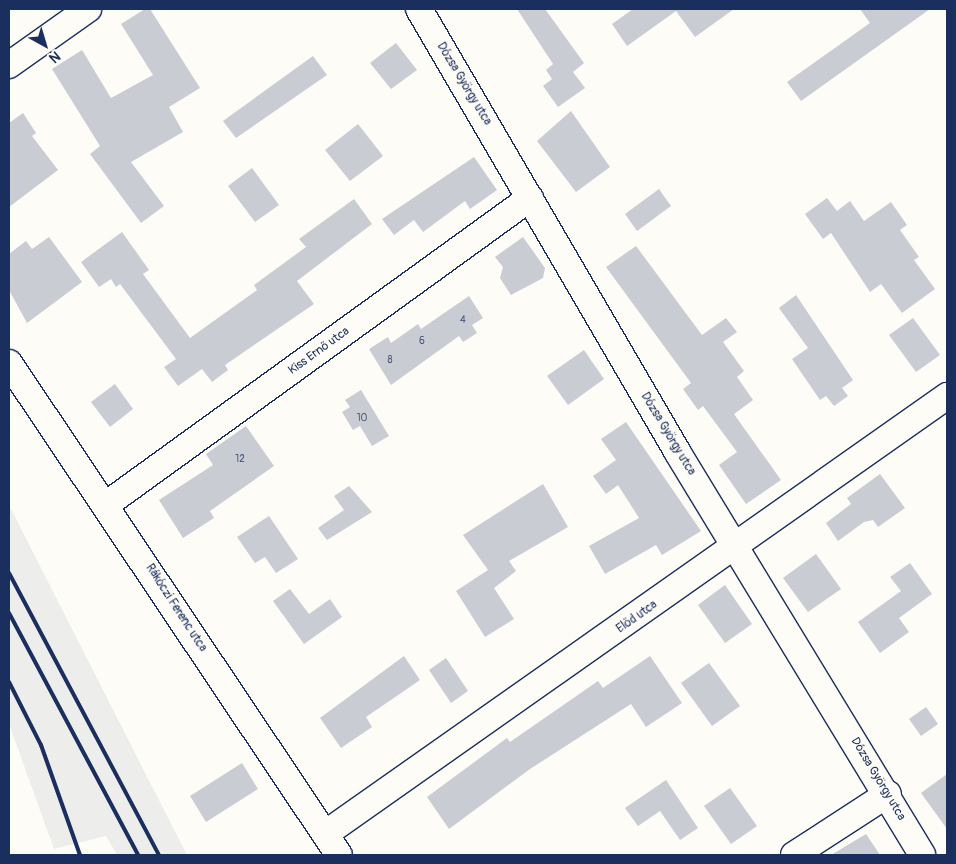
<!DOCTYPE html>
<html>
<head>
<meta charset="utf-8">
<style>
  body { margin:0 }
  #map { position:relative; width:956px; height:864px; overflow:hidden; background:#fdfcf7; font-family:Pangolin,sans-serif }
  div>[style] { position:absolute }
  .built>* { inset:0; background:#edeeec }
  .building>* { inset:0; background:#c9ccd3 }
  .roads { filter:drop-shadow(1px 0 #1b2f5e) drop-shadow(-1px 0 #1b2f5e) drop-shadow(0 1px #1b2f5e) drop-shadow(0 -1px #1b2f5e) }
  .minor>* { height:26px; margin:-13px; padding:0 13px; transform-origin:13px; border-radius:13px; background:#fdfcf7 }
  .rail>* { height:4px; margin:-2px; padding:0 2px; transform-origin:2px; border-radius:2px; background:#1b2f5e }
  span { translate:-50% -50%; white-space:nowrap; text-align:center; line-height:1.15; -webkit-text-stroke:5px #fdfcf7; paint-order:stroke }
  .number-label { font-size:10px; color:#46567b }
  .number-label span { -webkit-text-stroke-width:0 }
  .street-label { font-size:12px; color:#1b2f5e }
  .frame { position:absolute; inset:0; border:10px solid #1b2f5e; pointer-events:none }
  .north { position:absolute; left:20px; top:20px; width:50px; height:50px; -webkit-text-stroke:4px #fdfcf7; paint-order:stroke; rotate:141deg; font-size:14px; font-weight:700; line-height:20px; text-align:center; color:#1b2f5e }
  .north::after { content:''; display:block; margin:auto; width:18px; height:22px; background:#1b2f5e; clip-path:polygon(50% 0,100% 100%,50% 72%,0 100%) }
</style>
</head>
<body>
<div id="map">
  <div class="built">
    <i style="clip-path:polygon(9px 505px,163px 808px,187px 855px,117px 855px,106px 836px,54px 849px,9px 724px)"></i>
  </div>
  <div class="building">
    <i style="clip-path:polygon(145px 9px,150px 9px,200px 88px,169px 107px,183px 132px,131px 162px,164px 206px,141px 223px,90px 154px,100px 146px,52px 69px,82px 50px,111px 98px,153px 75px,121px 24px)"></i>
    <i style="clip-path:polygon(517px 9px,545px 9px,584px 63px,573px 72px,585px 88px,558px 107px,543px 86px,552px 79px,546px 70px,553px 64px)"></i>
    <i style="clip-path:polygon(633px 9px,734px 9px,695px 37px,676px 11px,627px 46px,612px 24px)"></i>
    <i style="clip-path:polygon(860px 9px,930px 9px,801px 101px,787px 82px,870px 23px)"></i>
    <i style="clip-path:polygon(396px 43px,417px 70px,391px 89px,370px 63px)"></i>
    <i style="clip-path:polygon(313px 56px,327px 75px,236px 138px,223px 121px)"></i>
    <i style="clip-path:polygon(571px 111px,610px 167px,576px 192px,537px 141px)"></i>
    <i style="clip-path:polygon(23px 113px,36px 133px,32px 136px,58px 170px,9px 207px,9px 123px)"></i>
    <i style="clip-path:polygon(358px 124px,383px 156px,350px 181px,325px 150px)"></i>
    <i style="clip-path:polygon(474px 157px,497px 190px,470px 209px,465px 201px,423px 232px,414px 220px,394px 235px,382px 219px)"></i>
    <i style="clip-path:polygon(252px 168px,279px 205px,255px 222px,228px 186px)"></i>
    <i style="clip-path:polygon(659px 189px,671px 206px,637px 231px,625px 214px)"></i>
    <i style="clip-path:polygon(827px 198px,837px 211px,850px 201px,864px 221px,891px 202px,907px 225px,900px 230px,919px 257px,914px 260px,935px 289px,902px 313px,881px 284px,870px 292px,831px 233px,823px 239px,805px 214px)"></i>
    <i style="clip-path:polygon(354px 199px,372px 224px,297px 281px,314px 304px,225px 365px,228px 370px,212px 382px,202px 369px,178px 386px,164px 367px,176px 359px,120px 284px,116px 287px,111px 279px,99px 287px,81px 262px,122px 232px,149px 270px,143px 274px,190px 338px,257px 290px,254px 285px,306px 247px,299px 239px)"></i>
    <i style="clip-path:polygon(49px 237px,82px 282px,27px 323px,9px 290px,9px 254px,26px 241px,32px 249px)"></i>
    <i style="clip-path:polygon(523px 237px,545px 268px,543px 278px,511px 295px,500px 278px,503px 267px,495px 257px)"></i>
    <i style="clip-path:polygon(636px 246px,702px 335px,726px 318px,737px 332px,723px 342px,744px 371px,737px 377px,753px 400px,734px 414px,781px 480px,746px 504px,719px 465px,737px 452px,703px 406px,698px 410px,683px 389px,691px 383px,606px 267px)"></i>
    <i style="clip-path:polygon(796px 295px,853px 380px,842px 388px,848px 396px,834px 406px,826px 396px,820px 400px,792px 359px,808px 348px,779px 308px)"></i>
    <i style="clip-path:polygon(469px 296px,483px 318px,472px 325px,477px 333px,463px 342px,459px 336px,391px 385px,369px 349px,388px 337px,391px 343px,418px 324px,421px 329px)"></i>
    <i style="clip-path:polygon(913px 318px,940px 355px,916px 372px,889px 335px)"></i>
    <i style="clip-path:polygon(584px 350px,604px 379px,568px 405px,547px 376px)"></i>
    <i style="clip-path:polygon(115px 384px,133px 409px,110px 427px,91px 402px)"></i>
    <i style="clip-path:polygon(361px 390px,389px 436px,372px 446px,360px 426px,353px 430px,342px 412px,350px 407px,345px 400px)"></i>
    <i style="clip-path:polygon(626px 422px,701px 531px,662px 555px,656px 545px,605px 574px,589px 546px,639px 518px,618px 485px,606px 494px,593px 476px,616px 460px,601px 439px)"></i>
    <i style="clip-path:polygon(246px 426px,274px 466px,210px 511px,214px 518px,183px 538px,159px 500px,213px 465px,206px 454px)"></i>
    <i style="clip-path:polygon(880px 474px,905px 508px,878px 527px,873px 520px,864px 522px,838px 541px,826px 523px,851px 504px,847px 498px)"></i>
    <i style="clip-path:polygon(543px 484px,568px 527px,509px 561px,516px 571px,494px 588px,514px 619px,485px 637px,456px 591px,488px 570px,463px 535px)"></i>
    <i style="clip-path:polygon(349px 486px,372px 512px,327px 540px,318px 528px,344px 510px,334px 496px)"></i>
    <i style="clip-path:polygon(269px 516px,298px 559px,276px 573px,265px 557px,255px 563px,237px 537px)"></i>
    <i style="clip-path:polygon(816px 554px,841px 589px,808px 612px,783px 578px)"></i>
    <i style="clip-path:polygon(910px 563px,932px 594px,899px 618px,909px 632px,880px 653px,858px 622px,901px 591px,890px 577px)"></i>
    <i style="clip-path:polygon(725px 585px,752px 624px,725px 643px,698px 605px)"></i>
    <i style="clip-path:polygon(290px 589px,309px 614px,330px 599px,342px 617px,304px 644px,273px 601px)"></i>
    <i style="clip-path:polygon(404px 656px,420px 680px,366px 717px,372px 727px,341px 748px,320px 718px)"></i>
    <i style="clip-path:polygon(650px 656px,682px 703px,646px 727px,631px 704px,530px 769px,449px 829px,427px 797px,507px 738px,510px 742px,598px 681px,603px 688px)"></i>
    <i style="clip-path:polygon(446px 658px,468px 691px,451px 703px,429px 670px)"></i>
    <i style="clip-path:polygon(709px 663px,740px 706px,712px 726px,681px 683px)"></i>
    <i style="clip-path:polygon(926px 707px,938px 724px,921px 736px,909px 719px)"></i>
    <i style="clip-path:polygon(242px 763px,258px 789px,206px 822px,190px 796px)"></i>
    <i style="clip-path:polygon(947px 774px,947px 829px,921px 793px)"></i>
    <i style="clip-path:polygon(666px 780px,698px 828px,680px 840px,660px 811px,638px 826px,625px 808px)"></i>
    <i style="clip-path:polygon(730px 788px,757px 826px,731px 844px,704px 806px)"></i>
    <i style="clip-path:polygon(866px 834px,880px 855px,831px 855px)"></i>
  </div>
  <div class="roads">
    <div class="minor">
      <i style="left:419px;top:9px;width:514px;rotate:59.74deg"></i>
      <i style="left:678px;top:453px;width:470px;rotate:58.7deg"></i>
      <i style="left:9px;top:65px;width:97px;rotate:-35.3deg"></i>
      <i style="left:9px;top:363px;width:592px;rotate:56.15deg"></i>
      <i style="left:107px;top:504px;width:522px;rotate:-35.88deg"></i>
      <i style="left:325px;top:834px;width:761px;rotate:-35.15deg"></i>
      <i style="left:794px;top:855px;width:112px;rotate:-33deg"></i>
    </div>
  </div>
  <div class="rail">
    <i style="left:9px;top:573px;width:319px;rotate:62deg"></i>
    <i style="left:9px;top:613px;width:274px;rotate:61.9deg"></i>
    <i style="left:9px;top:682px;width:71px;rotate:63.1deg"></i>
    <i style="left:41px;top:745px;width:117px;rotate:70.5deg"></i>
  </div>
  <div class="number-label">
    <span style="left:463px;top:321px">4</span>
    <span style="left:422px;top:342px">6</span>
    <span style="left:390px;top:361px">8</span>
    <span style="left:362px;top:419px">10</span>
    <span style="left:240px;top:460px">12</span>
  </div>
  <div class="street-label">
    <span style="left:464px;top:84px;rotate:59deg">Dózsa György utca</span>
    <span style="left:319px;top:351px;rotate:-36deg">Kiss Ernő utca</span>
    <span style="left:668px;top:434px;rotate:59deg">Dózsa György utca</span>
    <span style="left:176px;top:608px;rotate:57deg">Rákóczi Ferenc utca</span>
    <span style="left:637px;top:617px;rotate:-35deg">Előd utca</span>
    <span style="left:878px;top:779px;rotate:59deg">Dózsa György utca</span>
  </div>
  <div class="frame"></div>
  <div class="north">N</div>
</div>
</body>
</html>
